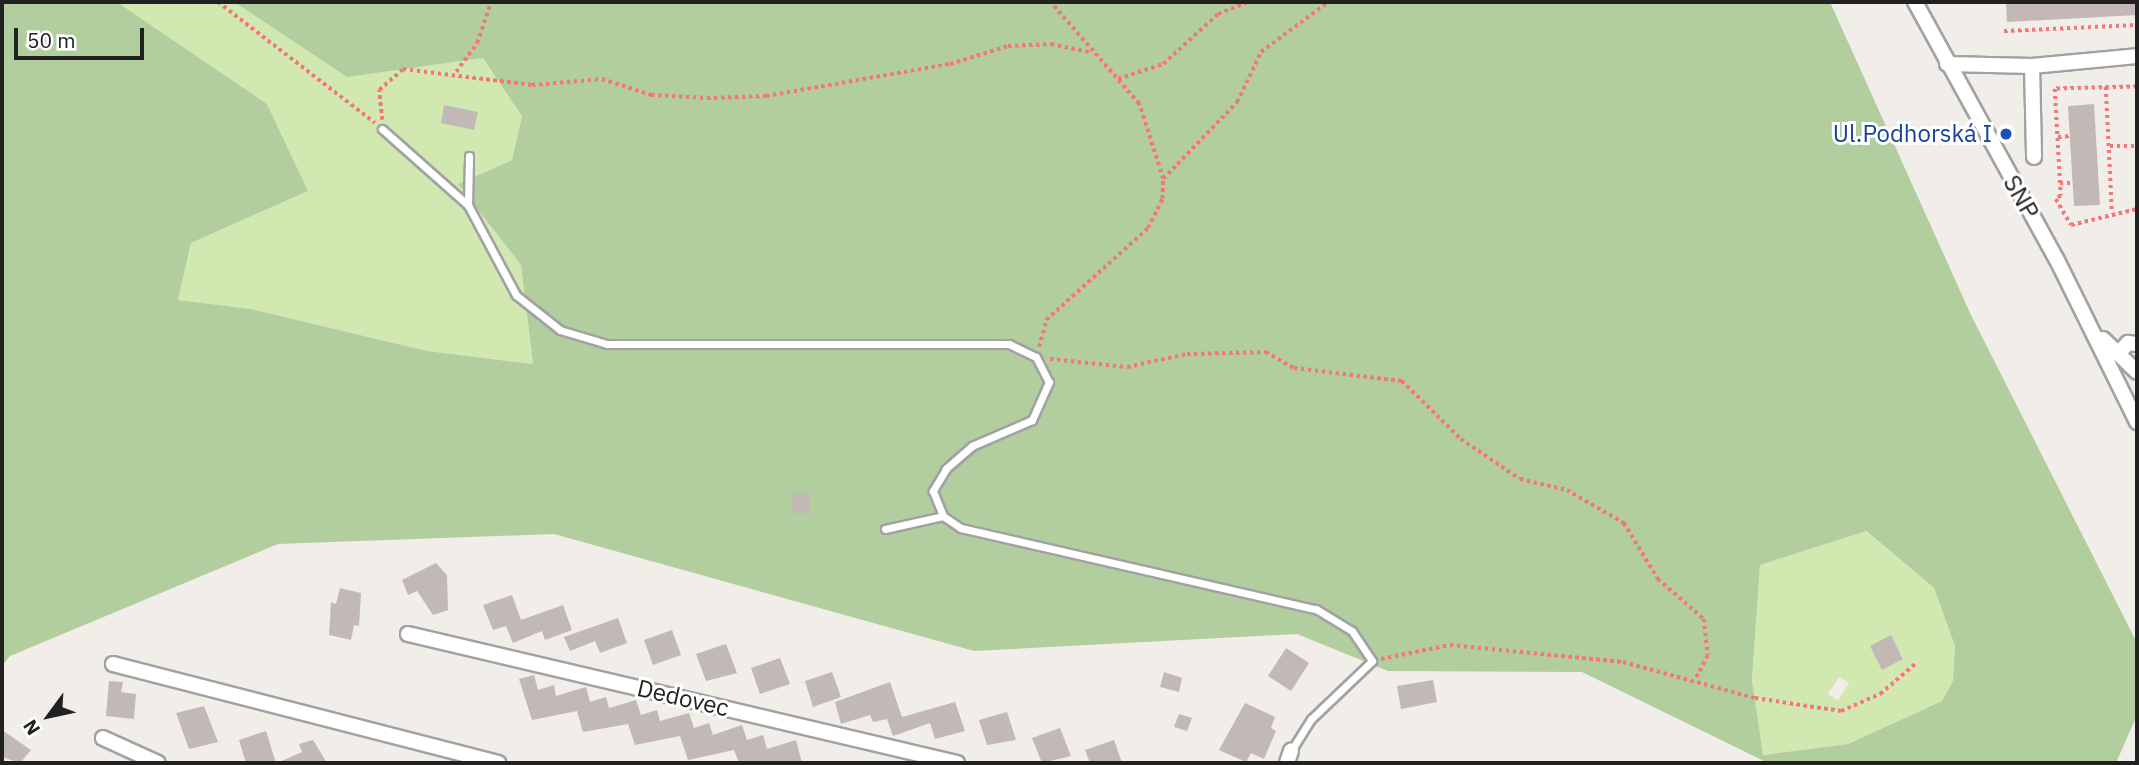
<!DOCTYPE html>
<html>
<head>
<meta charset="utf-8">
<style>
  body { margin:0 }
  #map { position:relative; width:2139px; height:765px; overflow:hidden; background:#f1ede8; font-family:"IBM Plex Sans",sans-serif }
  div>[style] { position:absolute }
  .grass>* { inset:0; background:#d2e8b1 }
  .forest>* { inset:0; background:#b2ce9f }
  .building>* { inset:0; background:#c2b8b5 }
  .path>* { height:3.5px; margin-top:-1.75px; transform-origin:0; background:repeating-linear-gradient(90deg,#f47676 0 3.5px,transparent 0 7px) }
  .roads { filter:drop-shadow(2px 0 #a2a2a2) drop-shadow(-2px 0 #a2a2a2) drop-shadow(0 2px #a2a2a2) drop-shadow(0 -2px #a2a2a2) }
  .service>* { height:7px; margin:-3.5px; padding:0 3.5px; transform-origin:3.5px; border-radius:3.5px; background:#fff }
  .minor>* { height:14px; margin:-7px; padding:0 7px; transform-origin:7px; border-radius:7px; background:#fff }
  .dots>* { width:19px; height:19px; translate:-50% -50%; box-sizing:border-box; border:4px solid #fff; border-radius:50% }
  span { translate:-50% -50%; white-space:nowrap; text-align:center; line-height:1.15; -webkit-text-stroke:6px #fff; paint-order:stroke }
  .transit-label { font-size:24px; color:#164399 }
  .right { translate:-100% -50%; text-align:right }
  .street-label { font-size:24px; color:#212121 }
  .frame { position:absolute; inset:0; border:4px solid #212121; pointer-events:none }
  .north { position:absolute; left:14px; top:681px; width:70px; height:70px; -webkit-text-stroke:5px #fff; paint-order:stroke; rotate:237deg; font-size:19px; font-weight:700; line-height:28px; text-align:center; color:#212121 }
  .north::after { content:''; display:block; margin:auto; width:24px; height:32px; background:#212121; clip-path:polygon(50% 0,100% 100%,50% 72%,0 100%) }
  .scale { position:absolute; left:14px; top:28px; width:130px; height:32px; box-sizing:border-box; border:4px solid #212121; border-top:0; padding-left:9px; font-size:21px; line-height:24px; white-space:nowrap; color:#212121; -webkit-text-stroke:5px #fff; paint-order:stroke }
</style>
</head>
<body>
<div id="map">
  <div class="grass">
    <i style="clip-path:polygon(117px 2px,234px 2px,347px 77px,483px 58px,522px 115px,512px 160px,458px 184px,521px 265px,533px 364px,427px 351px,251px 309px,178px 300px,191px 243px,308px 191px,267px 104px)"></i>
    <i style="clip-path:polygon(evenodd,1865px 531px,1934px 588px,1955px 646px,1953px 681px,1942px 701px,1848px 744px,1762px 755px,1752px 680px,1760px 565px,1865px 531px,1891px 636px,1903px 658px,1882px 670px,1891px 636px,1865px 531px,1839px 677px,1849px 683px,1838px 700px,1828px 694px,1839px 677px)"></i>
  </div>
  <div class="forest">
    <i style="clip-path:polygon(evenodd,2px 2px,117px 2px,267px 104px,308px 191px,191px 243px,178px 300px,251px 309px,427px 351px,533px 364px,521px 265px,458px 184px,512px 160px,522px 116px,483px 58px,347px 77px,234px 2px,1830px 2px,1971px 315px,2137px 643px,2137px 715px,2116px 763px,1768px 763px,1582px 672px,1388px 671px,1297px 634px,974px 651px,554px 534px,278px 544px,10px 656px,2px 666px,2px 2px,1866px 531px,1934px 588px,1955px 646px,1953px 681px,1942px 701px,1848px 744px,1763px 755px,1752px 680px,1760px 565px,1866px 531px)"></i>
  </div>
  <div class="building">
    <i style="clip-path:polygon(2006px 2px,2137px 2px,2137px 15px,2007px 22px)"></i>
    <i style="clip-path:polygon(2094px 104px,2100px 205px,2074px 206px,2068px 106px)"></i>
    <i style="clip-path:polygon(444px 105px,478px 112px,474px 130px,441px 123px)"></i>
    <i style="clip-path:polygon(809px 493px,810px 513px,793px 514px,791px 494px)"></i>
    <i style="clip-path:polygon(436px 563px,447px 575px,448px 610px,433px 615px,417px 591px,408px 595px,402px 580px)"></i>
    <i style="clip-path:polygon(340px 588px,361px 593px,359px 626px,354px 625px,351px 640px,329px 635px,331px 602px,336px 604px)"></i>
    <i style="clip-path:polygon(512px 595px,521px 620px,563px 605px,572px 630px,545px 640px,542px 631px,513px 643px,506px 626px,493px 630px,483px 605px)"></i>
    <i style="clip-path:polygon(618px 618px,627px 643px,600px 653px,595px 641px,570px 651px,564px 637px)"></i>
    <i style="clip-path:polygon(672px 630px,681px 655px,653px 665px,644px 640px)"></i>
    <i style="clip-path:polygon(1891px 635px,1903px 659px,1882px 670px,1870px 646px)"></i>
    <i style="clip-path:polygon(726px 644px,737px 673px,706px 681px,696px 654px)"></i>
    <i style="clip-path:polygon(1286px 648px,1309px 663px,1291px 691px,1268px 676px)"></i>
    <i style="clip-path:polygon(780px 658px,790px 684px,760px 694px,751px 668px)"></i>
    <i style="clip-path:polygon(832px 672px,841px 697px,813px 707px,805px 681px)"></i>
    <i style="clip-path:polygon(1164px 672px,1182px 678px,1179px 692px,1160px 687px)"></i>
    <i style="clip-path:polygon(534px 675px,538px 690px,554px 685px,556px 696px,586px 687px,590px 702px,606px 697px,609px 708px,636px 700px,641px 715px,657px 710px,660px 721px,689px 713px,694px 728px,709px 723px,713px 735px,742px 725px,747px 740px,763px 735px,767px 749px,796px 740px,802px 763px,739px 763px,734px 750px,688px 760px,680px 736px,635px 745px,628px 724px,583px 732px,577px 711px,532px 720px,519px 679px)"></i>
    <i style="clip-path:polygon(1433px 680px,1437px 702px,1401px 709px,1397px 686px)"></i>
    <i style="clip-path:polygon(109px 681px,123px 682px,121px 692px,136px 694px,134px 719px,106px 716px)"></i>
    <i style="clip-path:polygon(890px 682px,902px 717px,955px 702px,965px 731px,935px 739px,930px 723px,893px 736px,887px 719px,873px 722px,870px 715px,841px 724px,835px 702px)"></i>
    <i style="clip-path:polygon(1245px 703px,1275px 717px,1271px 728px,1276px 731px,1264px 759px,1251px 753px,1246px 762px,1219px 750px)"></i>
    <i style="clip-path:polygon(204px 706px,218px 742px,189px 749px,176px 713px)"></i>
    <i style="clip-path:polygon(1007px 712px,1016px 740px,987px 745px,979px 720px)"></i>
    <i style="clip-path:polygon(1179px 714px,1192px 718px,1187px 731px,1174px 727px)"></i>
    <i style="clip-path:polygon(1060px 728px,1071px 756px,1042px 763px,1032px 738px)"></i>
    <i style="clip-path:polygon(2px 730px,31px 750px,20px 763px,2px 757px)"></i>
    <i style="clip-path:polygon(266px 731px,276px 763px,246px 763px,239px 740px)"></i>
    <i style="clip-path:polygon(313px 740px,327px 763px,277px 763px,302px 752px,299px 744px)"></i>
    <i style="clip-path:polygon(1114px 740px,1122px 763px,1090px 763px,1085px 750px)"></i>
  </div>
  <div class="path">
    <i style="left:218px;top:2px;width:198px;rotate:37.6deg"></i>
    <i style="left:2004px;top:31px;width:133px;rotate:-2.6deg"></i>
    <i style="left:456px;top:72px;width:36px;rotate:-54deg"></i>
    <i style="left:477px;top:43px;width:43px;rotate:-71.1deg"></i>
    <i style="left:1118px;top:79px;width:47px;rotate:-18.4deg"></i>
    <i style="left:1163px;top:64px;width:74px;rotate:-42.3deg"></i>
    <i style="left:1218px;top:14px;width:32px;rotate:-22deg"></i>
    <i style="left:2106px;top:87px;width:124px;rotate:87.2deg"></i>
    <i style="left:2137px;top:87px;width:82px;rotate:178.6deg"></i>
    <i style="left:2055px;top:89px;width:107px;rotate:86.8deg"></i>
    <i style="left:2061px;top:196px;width:6px;rotate:149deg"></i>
    <i style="left:2056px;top:199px;width:30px;rotate:60deg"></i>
    <i style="left:2071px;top:225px;width:68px;rotate:-13.6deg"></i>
    <i style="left:382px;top:120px;width:30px;rotate:-96deg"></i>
    <i style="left:379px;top:90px;width:32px;rotate:-41deg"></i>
    <i style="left:403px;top:69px;width:130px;rotate:7.1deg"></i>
    <i style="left:532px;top:85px;width:70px;rotate:-4.9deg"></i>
    <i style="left:602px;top:79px;width:52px;rotate:18.1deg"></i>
    <i style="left:651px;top:95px;width:56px;rotate:3.1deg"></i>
    <i style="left:707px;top:98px;width:59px;rotate:-1.9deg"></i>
    <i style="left:766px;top:96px;width:187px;rotate:-9.9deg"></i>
    <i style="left:950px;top:64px;width:61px;rotate:-17.2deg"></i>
    <i style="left:1008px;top:46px;width:43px;rotate:-2.7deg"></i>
    <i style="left:1051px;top:44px;width:39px;rotate:12deg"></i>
    <i style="left:2058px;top:137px;width:12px;rotate:-5deg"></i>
    <i style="left:2110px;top:146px;width:27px"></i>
    <i style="left:1163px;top:179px;width:107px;rotate:-46.1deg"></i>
    <i style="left:1237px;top:102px;width:55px;rotate:-64.4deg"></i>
    <i style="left:1261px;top:52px;width:84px;rotate:-36.7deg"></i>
    <i style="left:2060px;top:183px;width:12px"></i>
    <i style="left:1039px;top:347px;width:28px;rotate:-75deg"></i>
    <i style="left:1046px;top:320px;width:137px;rotate:-42deg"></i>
    <i style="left:1148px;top:228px;width:32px;rotate:-64deg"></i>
    <i style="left:1162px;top:199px;width:20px;rotate:-87deg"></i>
    <i style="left:1163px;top:179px;width:79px;rotate:-107.7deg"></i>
    <i style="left:1139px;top:104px;width:135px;rotate:-131.1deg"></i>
    <i style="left:1050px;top:359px;width:77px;rotate:5.9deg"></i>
    <i style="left:1127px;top:367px;width:61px;rotate:-12.2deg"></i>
    <i style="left:1187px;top:354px;width:79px;rotate:-1.5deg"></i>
    <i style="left:1266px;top:352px;width:32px;rotate:30deg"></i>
    <i style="left:1294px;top:368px;width:109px;rotate:6.9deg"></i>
    <i style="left:1402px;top:381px;width:83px;rotate:44.5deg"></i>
    <i style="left:1461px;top:439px;width:71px;rotate:34.1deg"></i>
    <i style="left:1520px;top:479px;width:48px;rotate:13.2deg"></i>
    <i style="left:1567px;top:490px;width:66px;rotate:30.1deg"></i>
    <i style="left:1624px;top:523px;width:66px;rotate:58.7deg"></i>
    <i style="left:1658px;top:579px;width:61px;rotate:41deg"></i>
    <i style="left:1704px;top:619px;width:37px;rotate:84deg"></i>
    <i style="left:1708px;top:656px;width:24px;rotate:118deg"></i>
    <i style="left:1381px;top:659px;width:70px;rotate:-11.5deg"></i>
    <i style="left:1450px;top:645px;width:174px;rotate:5.6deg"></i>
    <i style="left:1623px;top:662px;width:137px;rotate:15.3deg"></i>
    <i style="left:1755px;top:698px;width:87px;rotate:8.6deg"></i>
    <i style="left:1841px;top:711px;width:43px;rotate:-23.6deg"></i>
    <i style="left:1880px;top:694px;width:46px;rotate:-40.6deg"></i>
  </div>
  <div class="roads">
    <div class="service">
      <i style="left:382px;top:129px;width:115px;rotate:41.5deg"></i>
      <i style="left:468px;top:205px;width:102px;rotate:61.9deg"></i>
      <i style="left:516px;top:295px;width:56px;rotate:38.5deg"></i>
      <i style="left:560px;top:330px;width:49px;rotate:16.6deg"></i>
      <i style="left:607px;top:344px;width:402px"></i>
      <i style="left:1009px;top:344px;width:30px;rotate:26deg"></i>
      <i style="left:1036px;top:357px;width:28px;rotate:63deg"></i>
      <i style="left:1049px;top:382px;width:42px;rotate:114.1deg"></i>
      <i style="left:1032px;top:420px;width:65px;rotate:156.6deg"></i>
      <i style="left:972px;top:446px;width:35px;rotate:139deg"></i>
      <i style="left:946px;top:469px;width:26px;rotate:121deg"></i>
      <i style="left:933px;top:491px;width:27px;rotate:68deg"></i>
      <i style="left:943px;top:516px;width:22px;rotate:34deg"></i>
      <i style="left:961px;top:528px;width:364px;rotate:12.9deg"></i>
      <i style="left:1316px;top:609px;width:42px;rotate:31.4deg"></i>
      <i style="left:1352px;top:631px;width:36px;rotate:56deg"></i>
      <i style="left:1372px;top:661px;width:84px;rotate:136.4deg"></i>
      <i style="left:1311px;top:719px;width:38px;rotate:122deg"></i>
      <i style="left:468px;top:205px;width:49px;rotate:-88.8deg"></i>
      <i style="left:885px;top:529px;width:59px;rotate:-12.6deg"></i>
    </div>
    <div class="minor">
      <i style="left:1915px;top:2px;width:294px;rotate:61.2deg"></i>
      <i style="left:2057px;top:260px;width:181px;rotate:63.7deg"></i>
      <i style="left:1947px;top:64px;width:85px;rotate:1.3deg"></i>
      <i style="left:2032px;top:66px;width:105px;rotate:-5.4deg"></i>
      <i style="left:2032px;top:66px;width:91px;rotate:88.7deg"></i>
      <i style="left:2103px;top:339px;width:47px;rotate:44.1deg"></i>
      <i style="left:2118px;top:354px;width:15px;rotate:-48deg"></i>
      <i style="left:2128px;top:343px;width:9px;rotate:6deg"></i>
      <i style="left:408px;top:634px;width:564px;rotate:13.22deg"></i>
      <i style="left:113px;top:664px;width:398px;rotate:14.4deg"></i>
      <i style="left:103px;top:738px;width:60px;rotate:24.4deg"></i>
      <i style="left:1287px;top:763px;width:13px;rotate:-72deg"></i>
    </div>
  </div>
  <div class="dots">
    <i style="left:2006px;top:134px;background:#1a4fb4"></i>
  </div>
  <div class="transit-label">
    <span class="right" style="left:1992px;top:134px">Ul.Podhorská I</span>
  </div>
  <div class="street-label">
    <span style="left:2021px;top:197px;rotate:60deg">SNP</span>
    <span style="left:683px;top:698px;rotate:13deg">Dedovec</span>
  </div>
  <div class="frame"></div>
  <div class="north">N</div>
  <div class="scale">50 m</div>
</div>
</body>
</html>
